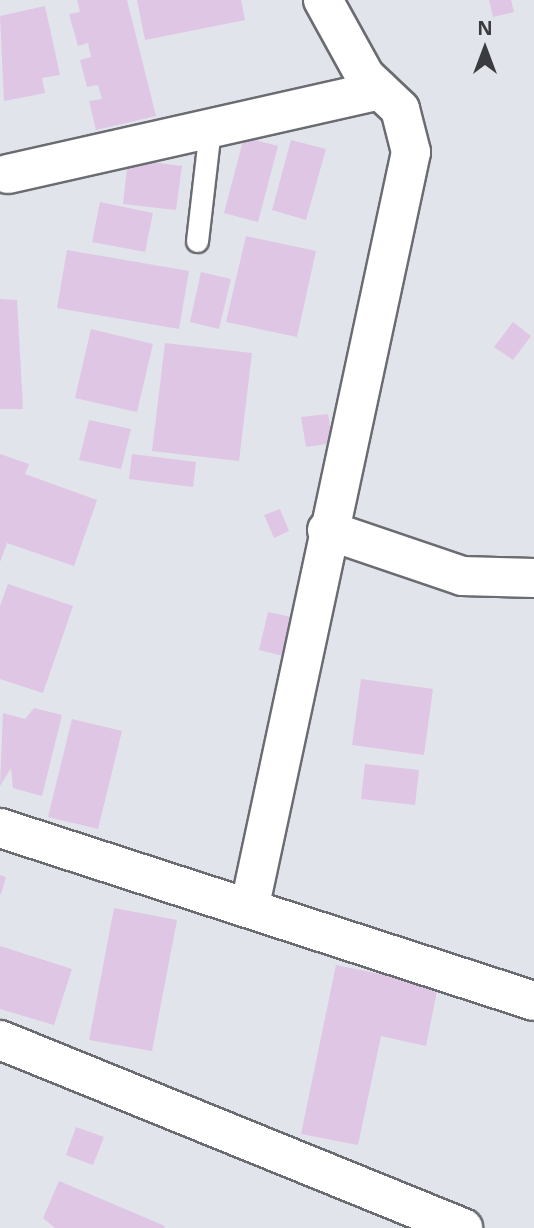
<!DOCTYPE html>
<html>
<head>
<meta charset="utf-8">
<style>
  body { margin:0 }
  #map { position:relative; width:534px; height:1228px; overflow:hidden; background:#e2e4eb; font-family:"Noto Sans",sans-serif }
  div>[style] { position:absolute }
  .building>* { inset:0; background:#dfc6e4 }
  .roads { filter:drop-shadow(2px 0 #6a6c71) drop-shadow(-2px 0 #6a6c71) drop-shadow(0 2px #6a6c71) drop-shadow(0 -2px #6a6c71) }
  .lane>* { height:21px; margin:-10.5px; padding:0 10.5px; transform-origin:10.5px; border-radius:10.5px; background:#fff }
  .street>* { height:38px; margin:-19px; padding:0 19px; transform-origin:19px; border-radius:19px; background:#fff }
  span { translate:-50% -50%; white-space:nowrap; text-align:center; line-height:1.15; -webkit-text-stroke:5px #e2e4eb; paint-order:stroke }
  .north { position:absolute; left:450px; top:14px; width:70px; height:70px; -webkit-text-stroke:5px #e2e4eb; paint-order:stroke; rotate:0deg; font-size:19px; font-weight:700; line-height:28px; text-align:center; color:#3a3b3e }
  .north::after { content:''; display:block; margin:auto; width:24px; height:32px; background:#3a3b3e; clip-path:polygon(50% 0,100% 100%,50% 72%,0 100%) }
</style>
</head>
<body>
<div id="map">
  <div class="building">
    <i style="clip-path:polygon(77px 0,127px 0,156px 116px,96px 130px,89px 101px,102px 99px,98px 85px,87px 87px,80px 60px,91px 57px,88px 43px,78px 46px,69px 14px,80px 12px)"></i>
    <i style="clip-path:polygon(137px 0,241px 0,245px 20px,145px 40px)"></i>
    <i style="clip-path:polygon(489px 0,511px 0,514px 12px,493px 17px)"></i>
    <i style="clip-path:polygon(45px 6px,60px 75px,42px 78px,45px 93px,4px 101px,0 16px)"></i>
    <i style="clip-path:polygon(244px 137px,278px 146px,258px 222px,224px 213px)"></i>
    <i style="clip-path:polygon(291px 140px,326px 149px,306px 220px,272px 210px)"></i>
    <i style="clip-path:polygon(128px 159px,182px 166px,176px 210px,123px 204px)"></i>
    <i style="clip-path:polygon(100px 202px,153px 213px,145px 252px,92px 242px)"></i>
    <i style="clip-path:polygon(246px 236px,316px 251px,297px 337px,226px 322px)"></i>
    <i style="clip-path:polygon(67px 250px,189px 271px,179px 329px,57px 308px)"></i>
    <i style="clip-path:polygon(201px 272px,231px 279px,219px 329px,190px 322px)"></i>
    <i style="clip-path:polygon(0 299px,17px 300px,23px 409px,0 409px)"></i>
    <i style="clip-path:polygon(513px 322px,531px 336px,513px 360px,494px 347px)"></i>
    <i style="clip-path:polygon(91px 329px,153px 344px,137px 412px,75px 398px)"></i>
    <i style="clip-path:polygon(165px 343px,252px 353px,239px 461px,152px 451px)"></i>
    <i style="clip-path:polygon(328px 414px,333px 443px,306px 447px,301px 417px)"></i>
    <i style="clip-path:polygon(89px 420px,131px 429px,121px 469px,79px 460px)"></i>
    <i style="clip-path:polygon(0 454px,29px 464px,25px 474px,97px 500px,74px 566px,7px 543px,0 562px)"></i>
    <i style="clip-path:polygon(132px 454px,196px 462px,193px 487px,129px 479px)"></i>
    <i style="clip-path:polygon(280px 509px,289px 531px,274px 538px,264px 515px)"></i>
    <i style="clip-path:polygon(8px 584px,73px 606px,43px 693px,0 679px,0 606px)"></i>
    <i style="clip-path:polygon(268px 612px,296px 618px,287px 657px,259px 650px)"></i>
    <i style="clip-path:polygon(361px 679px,433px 689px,424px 755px,352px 745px)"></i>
    <i style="clip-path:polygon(34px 708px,62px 715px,42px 796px,13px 788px,11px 768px,0 786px,3px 713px,25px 719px)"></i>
    <i style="clip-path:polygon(72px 719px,122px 731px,98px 829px,48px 817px)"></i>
    <i style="clip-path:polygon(365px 764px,419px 770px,415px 805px,361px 799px)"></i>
    <i style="clip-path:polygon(0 875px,6px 877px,1px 894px,0 894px)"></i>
    <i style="clip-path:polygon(114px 908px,177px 920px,152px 1051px,89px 1040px)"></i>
    <i style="clip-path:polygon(0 946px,72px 969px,54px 1025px,0 1009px)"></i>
    <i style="clip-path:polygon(336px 965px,438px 986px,426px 1046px,381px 1036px,358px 1145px,301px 1134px)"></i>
    <i style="clip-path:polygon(76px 1127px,104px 1137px,93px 1165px,66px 1155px)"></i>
    <i style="clip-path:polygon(59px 1181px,165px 1226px,164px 1228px,55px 1228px,43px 1218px)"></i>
  </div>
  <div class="roads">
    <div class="lane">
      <i style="left:197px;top:241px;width:113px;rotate:-83.4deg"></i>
    </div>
    <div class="street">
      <i style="left:8px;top:174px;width:381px;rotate:-12.7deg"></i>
      <i style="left:327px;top:530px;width:143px;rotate:18.8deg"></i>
      <i style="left:462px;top:576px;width:72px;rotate:1.6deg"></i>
      <i style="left:0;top:828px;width:561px;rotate:17.95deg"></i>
      <i style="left:250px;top:905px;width:770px;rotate:-77.93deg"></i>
      <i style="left:411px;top:152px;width:44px;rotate:-104.3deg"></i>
      <i style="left:400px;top:109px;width:48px;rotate:-136.7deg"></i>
      <i style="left:365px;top:76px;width:87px;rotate:-118.9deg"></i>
      <i style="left:0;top:1040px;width:500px;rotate:22.1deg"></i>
    </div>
  </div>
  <div class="north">N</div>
</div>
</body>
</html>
